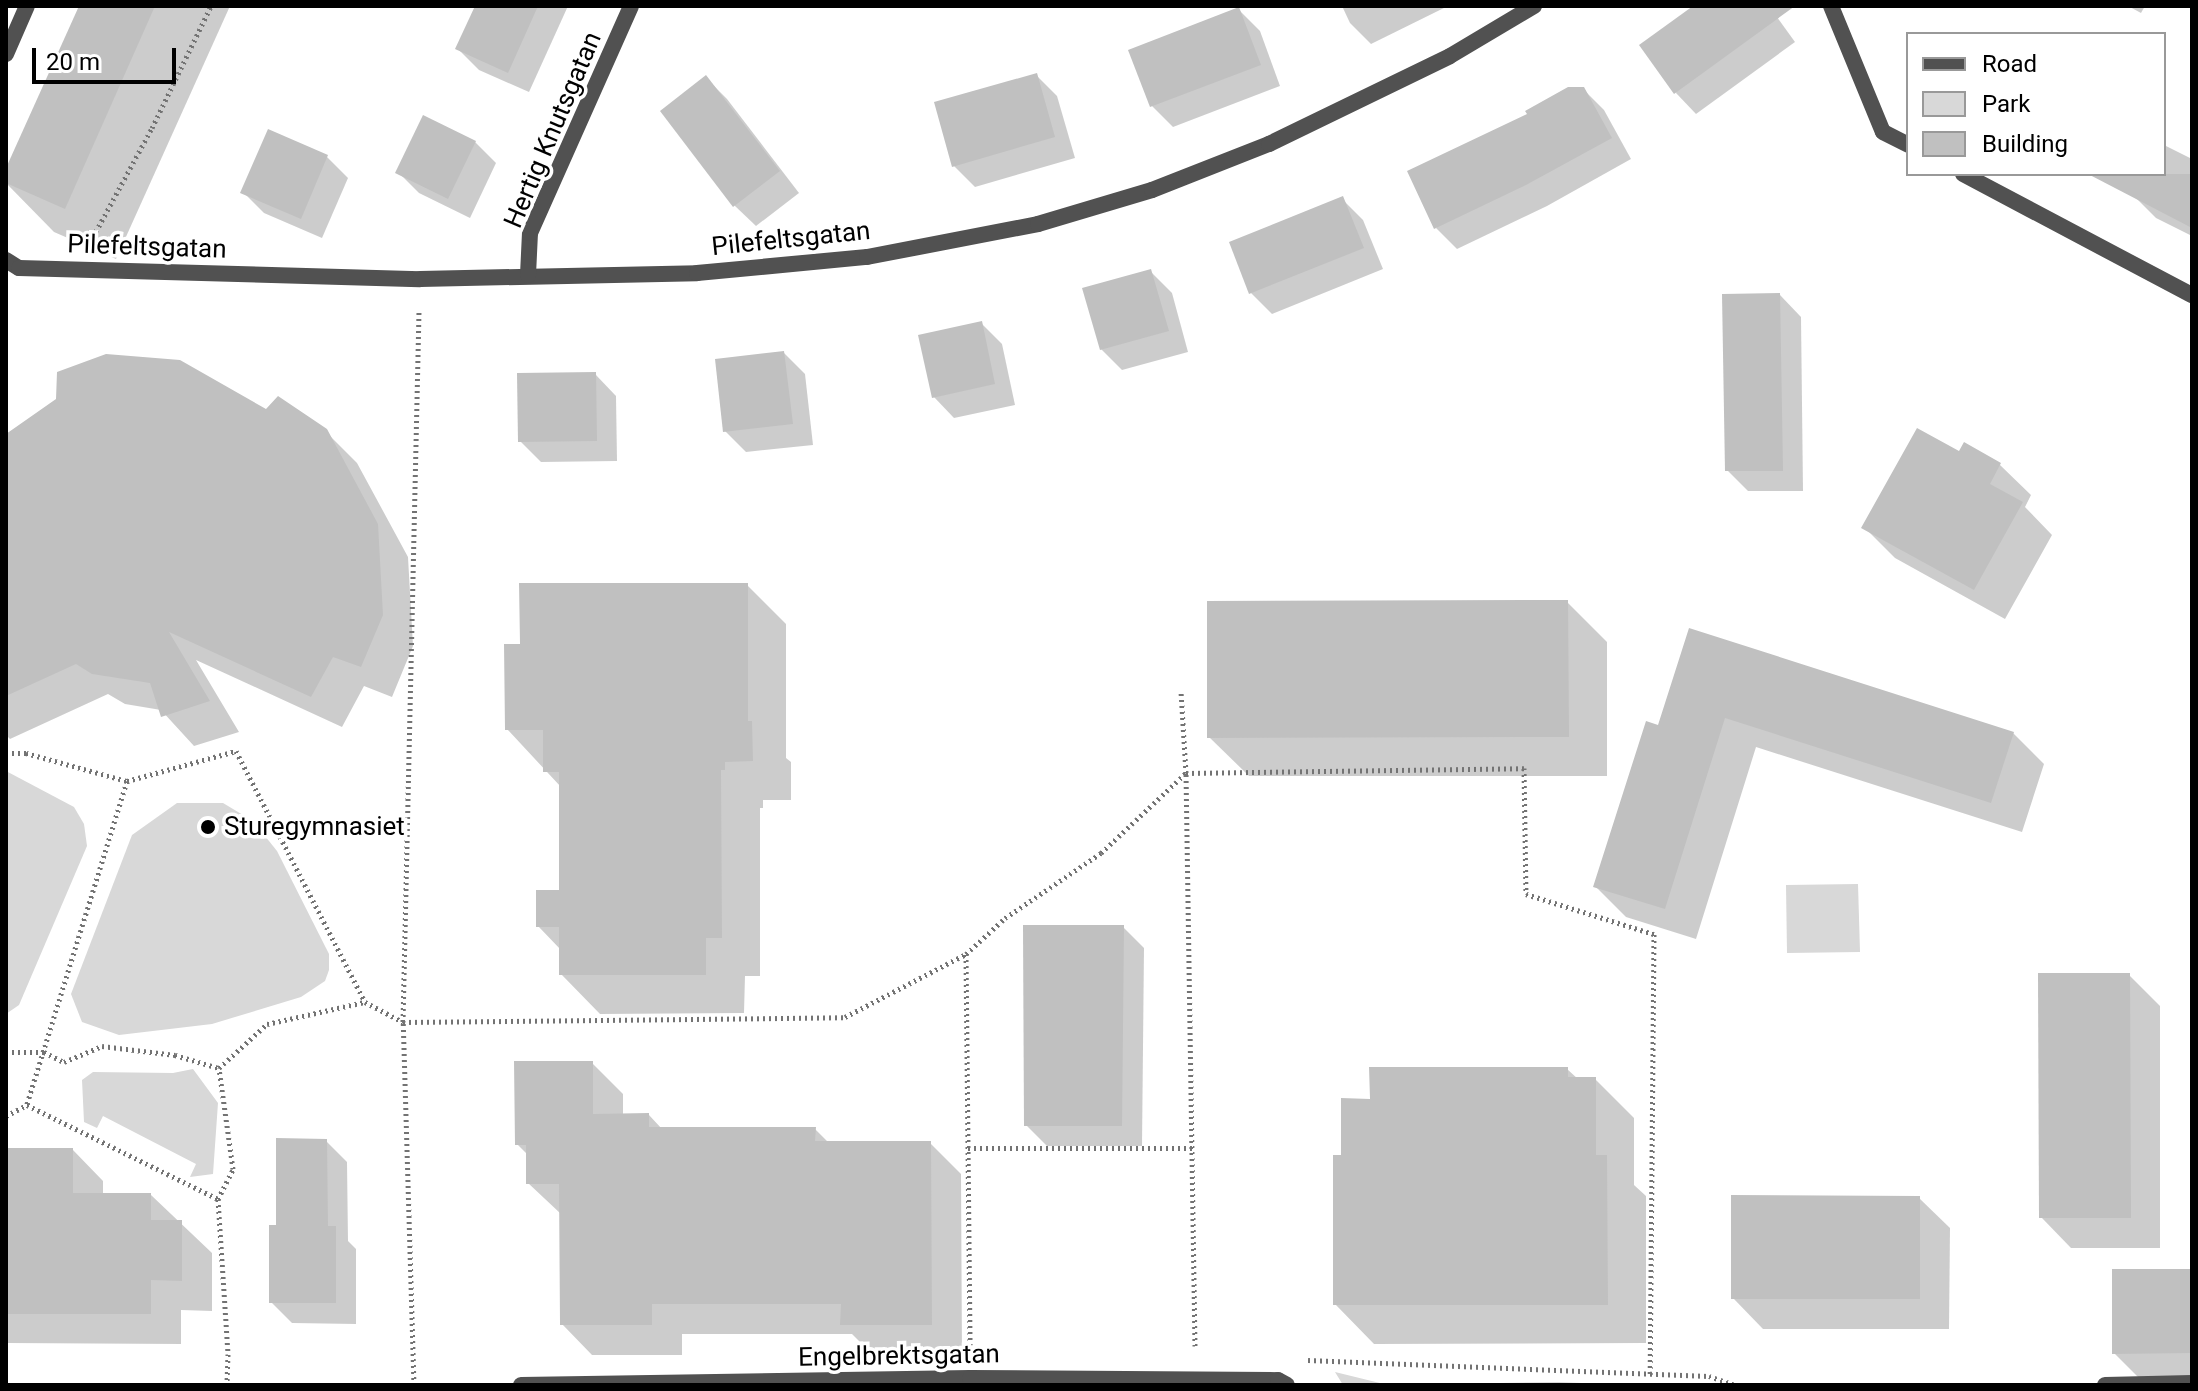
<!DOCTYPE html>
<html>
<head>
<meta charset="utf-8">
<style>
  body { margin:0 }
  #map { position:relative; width:2198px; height:1391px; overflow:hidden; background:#fff; font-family:Roboto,sans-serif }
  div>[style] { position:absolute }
  .green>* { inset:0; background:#d8d8d8 }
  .shadow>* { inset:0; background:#0003 }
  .building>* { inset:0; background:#c0c0c0 }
  .path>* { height:5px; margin-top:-2.5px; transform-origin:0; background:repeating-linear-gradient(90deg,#737373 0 2px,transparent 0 6px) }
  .minor>* { height:16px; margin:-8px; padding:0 8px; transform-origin:8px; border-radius:8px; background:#515151 }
  .dots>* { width:22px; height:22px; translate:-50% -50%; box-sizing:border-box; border:4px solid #fff; border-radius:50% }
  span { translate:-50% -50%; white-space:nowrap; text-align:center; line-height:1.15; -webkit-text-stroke:7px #fff; paint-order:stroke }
  .street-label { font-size:26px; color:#000 }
  .poi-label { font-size:26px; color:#000 }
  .left { translate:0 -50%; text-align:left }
  .frame { position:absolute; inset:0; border:8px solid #000; pointer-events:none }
  .legend { position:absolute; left:1906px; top:32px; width:260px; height:144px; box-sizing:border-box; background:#fff; border:2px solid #999; margin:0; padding:10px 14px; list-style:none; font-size:24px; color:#000 }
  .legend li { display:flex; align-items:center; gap:16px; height:40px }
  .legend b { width:40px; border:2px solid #999 }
  .scale { position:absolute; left:32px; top:48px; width:144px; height:36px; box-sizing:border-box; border:4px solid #000; border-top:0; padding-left:10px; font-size:24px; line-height:28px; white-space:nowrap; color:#000; -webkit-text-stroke:6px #fff; paint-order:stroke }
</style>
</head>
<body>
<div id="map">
  <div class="green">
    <i style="clip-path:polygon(6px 771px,74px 807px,84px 824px,87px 846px,19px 1005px,6px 1014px)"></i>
    <i style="clip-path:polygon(177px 803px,223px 803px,253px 821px,277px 851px,329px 954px,329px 970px,325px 981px,301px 997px,212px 1024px,119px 1035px,82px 1022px,71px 994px,132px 835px)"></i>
    <i style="clip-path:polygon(1858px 884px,1860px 952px,1787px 953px,1786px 885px)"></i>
    <i style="clip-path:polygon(193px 1069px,218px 1103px,213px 1174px,190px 1177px,196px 1164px,103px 1116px,97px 1128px,84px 1122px,82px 1080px,93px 1072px,173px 1073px)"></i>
    <i style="clip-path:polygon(1335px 1372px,1388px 1385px,1559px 1382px,1628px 1385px,1343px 1385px)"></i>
  </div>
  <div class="shadow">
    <i style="clip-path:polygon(81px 6px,230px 6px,116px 259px,54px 232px,6px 183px,6px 173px)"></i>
    <i style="clip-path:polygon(477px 6px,568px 6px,529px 92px,479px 70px,458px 49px)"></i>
    <i style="clip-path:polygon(1342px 6px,1448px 6px,1371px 44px,1350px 23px)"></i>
    <i style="clip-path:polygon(1696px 6px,1769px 6px,1795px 42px,1696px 114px,1676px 93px)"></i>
    <i style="clip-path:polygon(2128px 6px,2145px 6px,2141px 13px)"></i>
    <i style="clip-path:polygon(1239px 10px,1260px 31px,1280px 86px,1173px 127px,1152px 106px)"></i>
    <i style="clip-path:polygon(1036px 75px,1057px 96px,1075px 158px,975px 187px,954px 166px)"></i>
    <i style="clip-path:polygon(706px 78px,727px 99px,799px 193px,756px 226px,735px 206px)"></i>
    <i style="clip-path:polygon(1583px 89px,1604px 110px,1631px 159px,1547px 206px,1457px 249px,1436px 228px)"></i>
    <i style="clip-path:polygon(269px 132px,327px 157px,348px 178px,322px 238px,264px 213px,243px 192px)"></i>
    <i style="clip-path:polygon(475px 142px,496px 163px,470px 218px,419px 193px,398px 172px)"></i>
    <i style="clip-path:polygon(2164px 145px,2192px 159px,2192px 236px,2156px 218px,2135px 197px,2147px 174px,2164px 174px)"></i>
    <i style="clip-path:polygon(1342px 199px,1363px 220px,1383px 269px,1272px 314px,1251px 293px)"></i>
    <i style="clip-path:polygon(1151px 272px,1172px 293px,1188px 352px,1122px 370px,1101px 349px)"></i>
    <i style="clip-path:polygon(1780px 295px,1801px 317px,1803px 491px,1748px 491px,1727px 470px)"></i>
    <i style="clip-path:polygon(981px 323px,1002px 344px,1015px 405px,954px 418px,933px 396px)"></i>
    <i style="clip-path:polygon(784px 353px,805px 374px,813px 445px,746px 452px,725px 431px)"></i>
    <i style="clip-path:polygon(595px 374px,616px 396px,617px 461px,541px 462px,520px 441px)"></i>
    <i style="clip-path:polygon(267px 411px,325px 431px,357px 463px,408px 557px,413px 646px,392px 697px,364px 686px,342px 727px,196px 660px,239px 732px,194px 746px,161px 710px,125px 704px,108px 694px,10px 739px,6px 735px,6px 437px)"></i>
    <i style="clip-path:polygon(1959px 454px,2000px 465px,2031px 495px,2025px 507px,2052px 535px,2005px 619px,1895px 558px,1864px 527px)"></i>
    <i style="clip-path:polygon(747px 585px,786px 624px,786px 758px,791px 762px,791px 800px,763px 800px,763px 808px,760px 808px,760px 976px,745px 976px,744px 1013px,600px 1014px,561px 974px,561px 950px,538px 926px,561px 892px,561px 787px,507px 729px,522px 646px)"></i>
    <i style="clip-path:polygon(1567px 602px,1607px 642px,1607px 776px,1249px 776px,1209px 737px)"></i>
    <i style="clip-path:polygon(1690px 630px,2013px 733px,2044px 764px,2022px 832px,1756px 747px,1696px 939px,1626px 917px,1595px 886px,1659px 728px)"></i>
    <i style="clip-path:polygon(1123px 927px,1144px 948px,1142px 1146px,1047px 1146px,1026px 1125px)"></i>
    <i style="clip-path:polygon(2129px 975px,2160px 1006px,2160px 1248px,2071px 1248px,2041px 1217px)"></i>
    <i style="clip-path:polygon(592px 1063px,623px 1094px,623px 1116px,649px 1115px,662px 1129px,815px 1129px,829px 1143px,930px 1143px,961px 1174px,962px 1355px,873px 1355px,852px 1334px,682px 1334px,682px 1355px,592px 1355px,562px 1324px,561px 1214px,528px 1183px,528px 1155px,517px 1144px)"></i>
    <i style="clip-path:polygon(1567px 1069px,1578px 1079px,1595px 1079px,1634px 1118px,1634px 1185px,1646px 1196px,1646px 1343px,1374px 1344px,1335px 1304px,1343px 1157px,1372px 1101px)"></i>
    <i style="clip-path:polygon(326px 1141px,347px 1162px,348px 1241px,356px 1249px,356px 1324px,292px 1323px,271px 1302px,278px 1227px)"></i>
    <i style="clip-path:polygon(6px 1150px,73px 1150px,103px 1181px,103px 1195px,151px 1195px,212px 1253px,212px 1311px,181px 1310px,181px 1344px,6px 1343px)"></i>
    <i style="clip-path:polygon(1919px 1198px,1950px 1228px,1949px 1329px,1763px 1329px,1733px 1298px)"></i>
    <i style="clip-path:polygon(2192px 1271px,2192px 1384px,2145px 1384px,2114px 1353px)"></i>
  </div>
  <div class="building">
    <i style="clip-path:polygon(79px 6px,155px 6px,65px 209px,6px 183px,6px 168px)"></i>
    <i style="clip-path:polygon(475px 6px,538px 6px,508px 73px,455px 49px)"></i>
    <i style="clip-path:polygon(1693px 6px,1795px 6px,1674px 94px,1639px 45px)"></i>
    <i style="clip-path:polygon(1239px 7px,1261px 65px,1150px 107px,1128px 50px)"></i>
    <i style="clip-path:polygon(1037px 73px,1055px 137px,952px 167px,934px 102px)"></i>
    <i style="clip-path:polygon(706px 75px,780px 171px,733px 207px,660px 111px)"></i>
    <i style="clip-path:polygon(1568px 87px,1584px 87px,1612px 138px,1526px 185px,1434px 229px,1407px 171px,1527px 114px,1525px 111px)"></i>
    <i style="clip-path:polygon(423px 115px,476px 141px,448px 199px,395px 173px)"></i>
    <i style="clip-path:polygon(268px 129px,328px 155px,301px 219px,240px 193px)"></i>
    <i style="clip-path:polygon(2088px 174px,2192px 174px,2192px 228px)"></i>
    <i style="clip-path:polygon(1343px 196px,1364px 248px,1249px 294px,1229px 242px)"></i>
    <i style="clip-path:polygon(1151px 269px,1169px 331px,1100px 350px,1082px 288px)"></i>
    <i style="clip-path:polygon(1780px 293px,1783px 471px,1725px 471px,1722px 294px)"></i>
    <i style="clip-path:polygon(982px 321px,995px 384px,932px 398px,918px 335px)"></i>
    <i style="clip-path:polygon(784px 351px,793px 424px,723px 432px,715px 359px)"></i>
    <i style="clip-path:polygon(106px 354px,180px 360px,266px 409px,278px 396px,327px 429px,378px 524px,383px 615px,361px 667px,333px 657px,311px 697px,169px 632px,210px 701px,161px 717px,150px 683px,92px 674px,76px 664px,6px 696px,6px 434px,56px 399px,57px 372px)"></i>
    <i style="clip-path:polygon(596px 372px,597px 441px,518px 442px,517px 373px)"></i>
    <i style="clip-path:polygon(1917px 428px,1959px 451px,1964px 442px,2001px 463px,1990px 484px,2023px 502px,1974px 590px,1861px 528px)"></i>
    <i style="clip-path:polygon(519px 583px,748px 583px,748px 721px,752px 721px,753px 761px,725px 762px,725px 770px,721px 770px,722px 938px,706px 938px,706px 975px,559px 975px,559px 927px,536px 927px,536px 890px,559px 890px,559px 772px,543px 772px,543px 730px,505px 730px,504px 644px,520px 644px)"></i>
    <i style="clip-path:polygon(1568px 600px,1569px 737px,1207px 738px,1207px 601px)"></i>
    <i style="clip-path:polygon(1689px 628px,2014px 732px,1991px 803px,1725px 718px,1665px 909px,1593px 887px,1646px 721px,1658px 725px)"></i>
    <i style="clip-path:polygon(1023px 925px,1124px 925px,1122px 1126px,1024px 1126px)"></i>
    <i style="clip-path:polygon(2038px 973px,2130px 973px,2131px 1218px,2039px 1218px)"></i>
    <i style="clip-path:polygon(514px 1061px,593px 1061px,593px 1114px,649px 1113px,649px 1127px,816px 1127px,815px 1141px,931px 1141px,932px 1325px,840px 1325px,841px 1304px,652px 1304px,652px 1325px,560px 1325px,559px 1184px,526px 1184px,526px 1145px,515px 1145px)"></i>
    <i style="clip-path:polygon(1369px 1067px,1568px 1067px,1568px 1077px,1596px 1077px,1596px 1155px,1607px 1155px,1608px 1305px,1333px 1305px,1333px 1155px,1341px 1155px,1341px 1098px,1370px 1099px)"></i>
    <i style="clip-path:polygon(276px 1138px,327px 1139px,328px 1226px,336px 1226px,336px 1303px,269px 1303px,269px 1225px,276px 1225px)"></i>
    <i style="clip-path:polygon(6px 1148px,73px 1148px,73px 1193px,151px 1193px,151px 1220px,182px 1220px,182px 1281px,151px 1280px,151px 1314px,6px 1314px)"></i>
    <i style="clip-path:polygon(1731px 1195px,1920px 1196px,1920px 1299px,1731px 1299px)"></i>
    <i style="clip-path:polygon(2112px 1269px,2192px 1269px,2192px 1353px,2112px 1354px)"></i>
  </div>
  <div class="path">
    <i style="left:93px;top:237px;width:124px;rotate:-61.6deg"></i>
    <i style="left:152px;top:128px;width:136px;rotate:-64.2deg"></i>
    <i style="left:6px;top:753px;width:20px"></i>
    <i style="left:26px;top:753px;width:105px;rotate:15.5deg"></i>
    <i style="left:127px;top:781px;width:339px;rotate:107.2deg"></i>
    <i style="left:127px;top:781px;width:113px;rotate:-15.4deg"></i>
    <i style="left:236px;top:751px;width:282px;rotate:62.8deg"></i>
    <i style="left:365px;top:1002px;width:43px;rotate:27.8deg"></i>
    <i style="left:403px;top:1022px;width:442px;rotate:-0.6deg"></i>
    <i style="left:845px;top:1017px;width:136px;rotate:-27.5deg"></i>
    <i style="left:966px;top:954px;width:391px;rotate:89.4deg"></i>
    <i style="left:966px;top:954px;width:53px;rotate:-42.7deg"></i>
    <i style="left:1005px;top:918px;width:116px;rotate:-34.1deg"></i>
    <i style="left:1101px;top:853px;width:117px;rotate:-43.3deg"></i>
    <i style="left:1186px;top:773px;width:81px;rotate:-93.5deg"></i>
    <i style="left:6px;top:1052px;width:38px"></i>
    <i style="left:44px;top:1052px;width:22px;rotate:27deg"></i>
    <i style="left:64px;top:1062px;width:41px;rotate:-22.8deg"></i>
    <i style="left:102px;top:1046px;width:74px;rotate:7deg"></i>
    <i style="left:175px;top:1055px;width:46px;rotate:16.5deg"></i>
    <i style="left:6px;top:1116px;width:24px;rotate:-28deg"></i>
    <i style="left:27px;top:1105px;width:213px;rotate:26.2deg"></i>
    <i style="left:218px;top:1199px;width:155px;rotate:86.3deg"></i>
    <i style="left:228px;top:1354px;width:31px;rotate:92deg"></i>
    <i style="left:968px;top:1148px;width:224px"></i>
    <i style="left:218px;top:1199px;width:34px;rotate:-63deg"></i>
    <i style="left:233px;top:1169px;width:102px;rotate:-97.9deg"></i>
    <i style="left:219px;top:1068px;width:65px;rotate:-42.5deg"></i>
    <i style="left:267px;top:1024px;width:100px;rotate:-12.7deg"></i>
    <i style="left:1195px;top:1346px;width:573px;rotate:-90.9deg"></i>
    <i style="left:1186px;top:773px;width:338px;rotate:-0.8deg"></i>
    <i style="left:1524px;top:768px;width:126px;rotate:89.1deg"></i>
    <i style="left:1526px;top:894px;width:134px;rotate:17.4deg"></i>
    <i style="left:1654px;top:934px;width:441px;rotate:90.5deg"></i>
    <i style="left:1308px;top:1360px;width:401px;rotate:2.3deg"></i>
    <i style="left:1709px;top:1376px;width:28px;rotate:19deg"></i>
    <i style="left:414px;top:1385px;width:363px;rotate:-91.7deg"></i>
    <i style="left:403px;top:1022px;width:710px;rotate:-88.71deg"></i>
  </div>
  <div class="minor">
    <i style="left:1831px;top:6px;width:136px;rotate:67.6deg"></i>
    <i style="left:1883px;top:132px;width:28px;rotate:27deg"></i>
    <i style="left:6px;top:54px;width:52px;rotate:-66.4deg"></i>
    <i style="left:1963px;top:174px;width:259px;rotate:27.9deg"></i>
    <i style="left:6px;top:260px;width:15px;rotate:32deg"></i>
    <i style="left:19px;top:268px;width:401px;rotate:1.6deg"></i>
    <i style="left:420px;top:279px;width:277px;rotate:-1.2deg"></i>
    <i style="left:697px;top:273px;width:171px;rotate:-5.4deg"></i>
    <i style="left:867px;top:257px;width:174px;rotate:-10.9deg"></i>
    <i style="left:1038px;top:224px;width:119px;rotate:-16.6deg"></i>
    <i style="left:1152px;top:190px;width:126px;rotate:-21.5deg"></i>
    <i style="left:1269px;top:144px;width:201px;rotate:-25.9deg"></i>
    <i style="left:1450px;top:56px;width:98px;rotate:-30.8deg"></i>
    <i style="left:528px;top:275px;width:42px;rotate:-87.3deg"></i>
    <i style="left:530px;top:233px;width:248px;rotate:-66deg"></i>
    <i style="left:521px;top:1385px;width:449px;rotate:-0.9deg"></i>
    <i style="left:970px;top:1378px;width:308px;rotate:0.4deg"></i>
    <i style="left:1278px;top:1380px;width:10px;rotate:29deg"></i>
    <i style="left:2105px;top:1385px;width:87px;rotate:-1.3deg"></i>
  </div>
  <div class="dots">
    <i style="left:208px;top:827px;background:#000"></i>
  </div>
  <div class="street-label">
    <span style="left:553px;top:130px;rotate:-67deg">Hertig Knutsgatan</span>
    <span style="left:791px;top:239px;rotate:-6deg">Pilefeltsgatan</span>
    <span style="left:147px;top:247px;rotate:2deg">Pilefeltsgatan</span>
    <span style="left:899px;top:1356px;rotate:-1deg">Engelbrektsgatan</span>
  </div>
  <div class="poi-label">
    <span class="left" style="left:224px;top:827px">Sturegymnasiet</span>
  </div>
  <div class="frame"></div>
  <ul class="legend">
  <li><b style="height:10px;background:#515151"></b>Road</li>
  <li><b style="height:22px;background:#d8d8d8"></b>Park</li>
  <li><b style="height:22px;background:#c0c0c0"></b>Building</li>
  </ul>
  <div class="scale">20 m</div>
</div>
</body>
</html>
